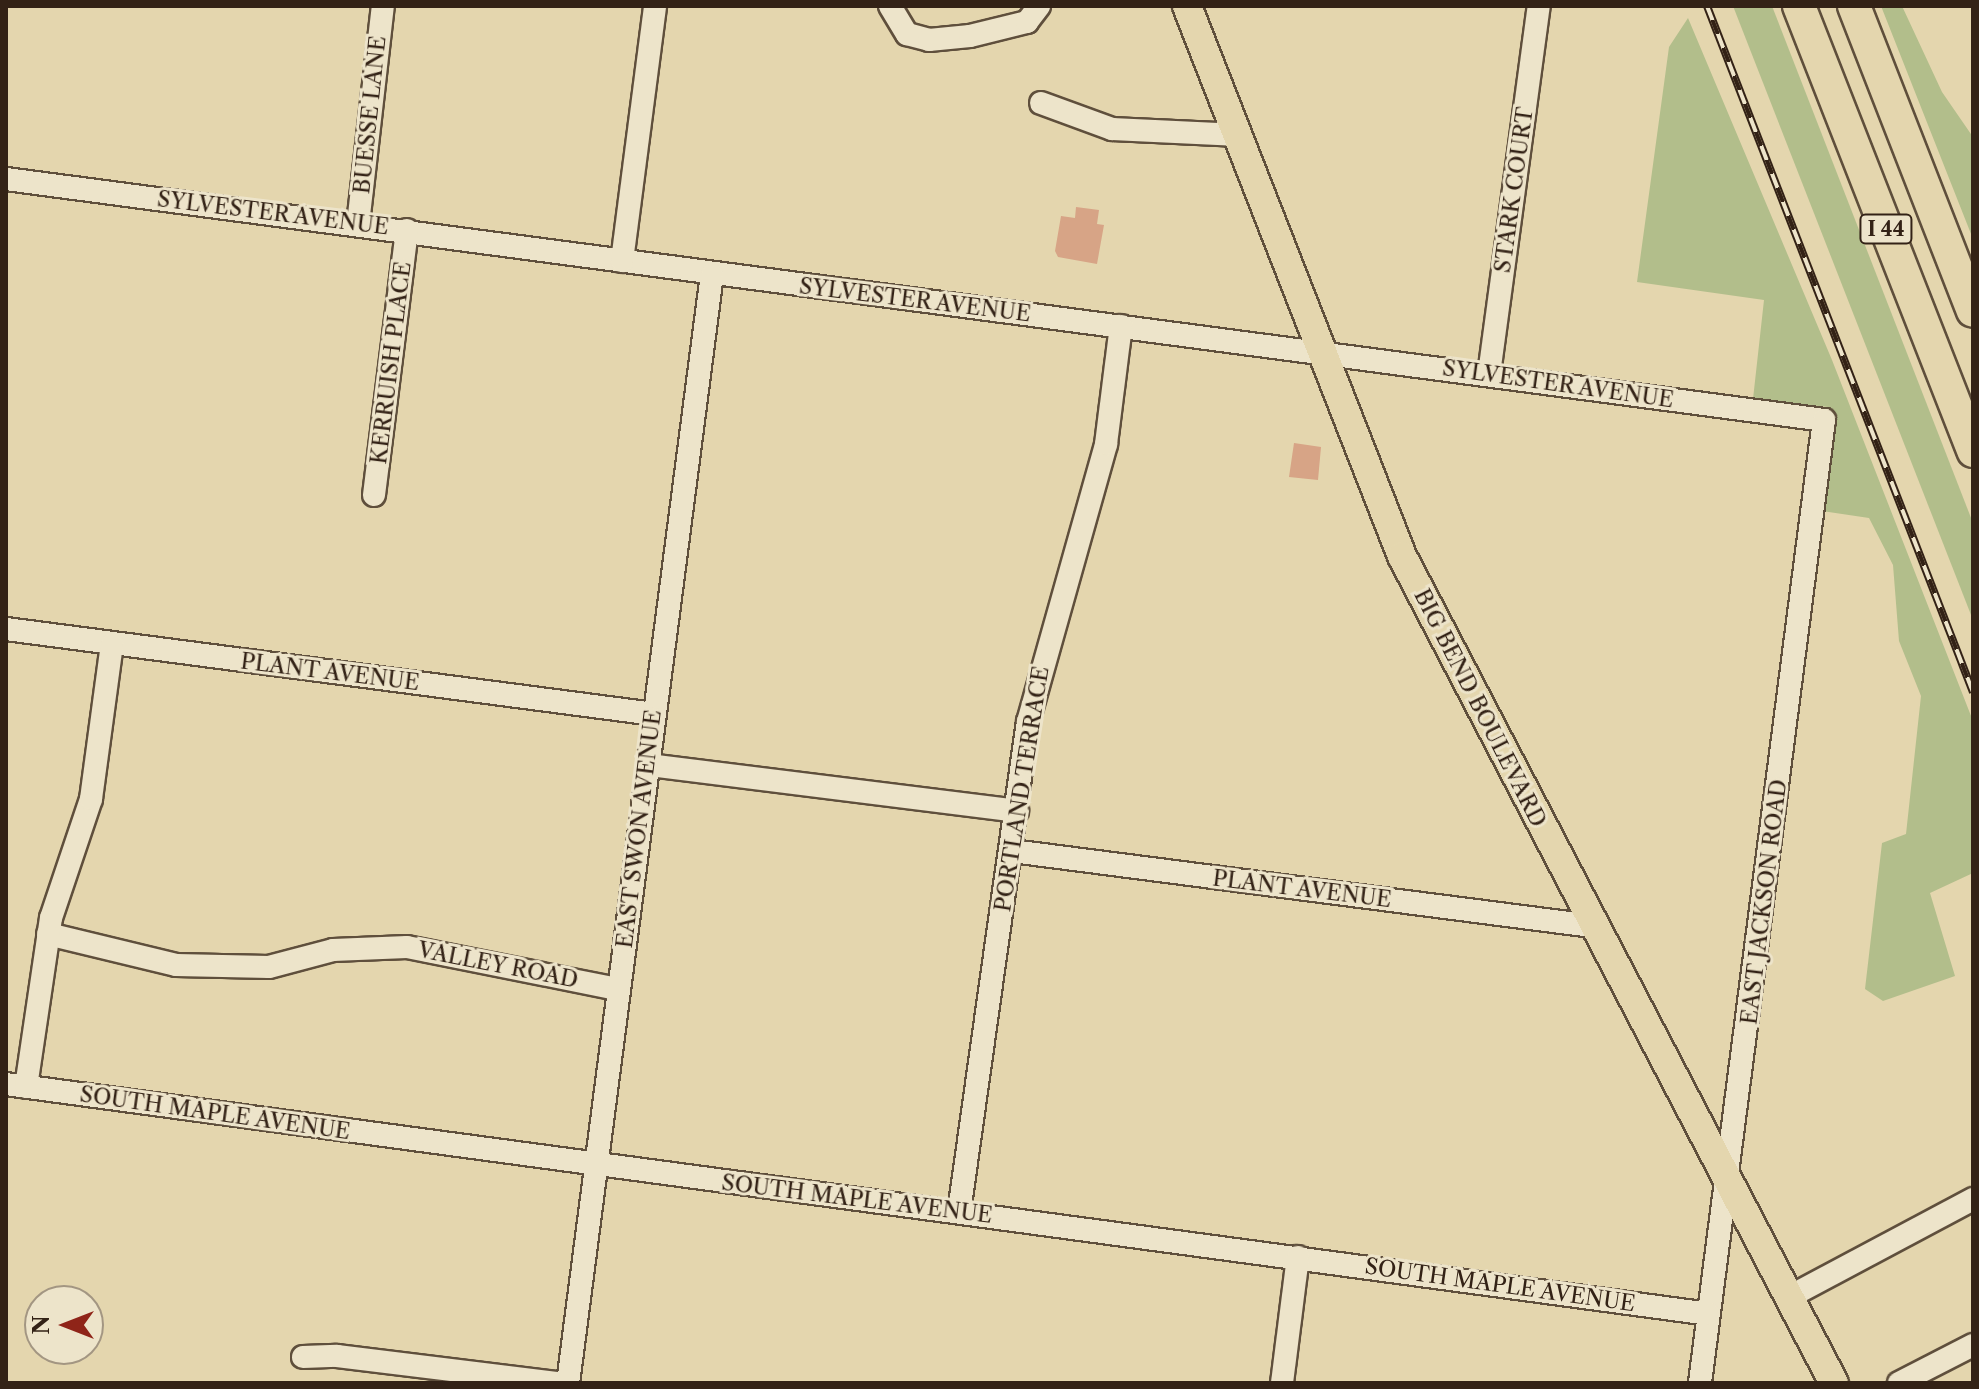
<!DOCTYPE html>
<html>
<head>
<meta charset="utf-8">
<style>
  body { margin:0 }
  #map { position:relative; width:1979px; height:1389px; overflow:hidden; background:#e4d6ae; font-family:"Libre Caslon Text",serif }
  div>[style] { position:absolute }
  .green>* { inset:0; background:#b2be8b }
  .building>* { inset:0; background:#d7a486 }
  .roads { filter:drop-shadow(2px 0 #5f4f3c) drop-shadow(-2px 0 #5f4f3c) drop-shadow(0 2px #5f4f3c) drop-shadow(0 -2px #5f4f3c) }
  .minor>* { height:22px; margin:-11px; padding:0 11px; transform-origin:11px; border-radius:11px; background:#ede4ca }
  .major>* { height:28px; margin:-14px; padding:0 14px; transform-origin:14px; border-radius:14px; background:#e4d6ae }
  .highway>* { height:32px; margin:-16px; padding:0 16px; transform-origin:16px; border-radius:16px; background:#e4d6ae }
  .rail>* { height:8px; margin-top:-4px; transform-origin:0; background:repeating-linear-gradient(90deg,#ede4ca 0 15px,#332216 0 30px); box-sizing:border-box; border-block:2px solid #332216 }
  span { translate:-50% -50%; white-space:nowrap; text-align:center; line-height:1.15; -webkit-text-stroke:6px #ede4ca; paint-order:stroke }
  .shield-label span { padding:2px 6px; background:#ede4ca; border:2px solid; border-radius:6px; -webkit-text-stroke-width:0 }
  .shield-label { font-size:20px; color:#332216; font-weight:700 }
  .street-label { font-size:22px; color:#332216 }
  .frame { position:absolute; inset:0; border:8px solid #332216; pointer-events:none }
  .north { position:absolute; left:24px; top:1285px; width:80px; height:80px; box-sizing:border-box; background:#ede4ca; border:2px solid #a39682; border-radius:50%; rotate:270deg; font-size:22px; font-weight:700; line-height:32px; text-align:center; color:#332216 }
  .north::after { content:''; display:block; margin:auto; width:28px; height:36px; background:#8f2418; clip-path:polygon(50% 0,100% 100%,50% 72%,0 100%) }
</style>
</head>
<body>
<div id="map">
  <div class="green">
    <i style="clip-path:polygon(1733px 6px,1772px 6px,1973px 523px,1973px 620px)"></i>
    <i style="clip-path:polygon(1881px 6px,1902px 6px,1942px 92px,1973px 137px,1973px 239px)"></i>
    <i style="clip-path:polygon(1688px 18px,1832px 360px,1973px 721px,1973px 873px,1930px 893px,1955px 976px,1883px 1001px,1865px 989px,1882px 843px,1906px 834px,1921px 696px,1899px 641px,1893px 565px,1869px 518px,1822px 511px,1832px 413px,1828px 407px,1753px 399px,1764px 300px,1637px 282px,1669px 47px)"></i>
  </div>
  <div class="building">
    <i style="clip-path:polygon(1076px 207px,1099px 210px,1097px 224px,1104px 225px,1097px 264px,1058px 257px,1055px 251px,1061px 216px,1075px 218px)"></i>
    <i style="clip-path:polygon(1294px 443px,1321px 447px,1318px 480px,1289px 477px)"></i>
  </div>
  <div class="roads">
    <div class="minor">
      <i style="left:890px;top:6px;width:33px;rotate:59deg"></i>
      <i style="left:907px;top:34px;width:23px;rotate:15deg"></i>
      <i style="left:929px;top:40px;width:41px;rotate:-5.6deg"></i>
      <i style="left:970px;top:36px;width:59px;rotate:-13.8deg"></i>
      <i style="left:1027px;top:22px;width:20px;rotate:-53deg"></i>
      <i style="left:1041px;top:103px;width:76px;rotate:20.1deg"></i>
      <i style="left:1112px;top:129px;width:127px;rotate:2.7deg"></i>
      <i style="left:6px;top:179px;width:1834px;rotate:7.55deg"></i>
      <i style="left:1824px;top:420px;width:971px;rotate:97.34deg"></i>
      <i style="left:358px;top:224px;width:219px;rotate:-83.5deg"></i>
      <i style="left:622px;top:261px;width:257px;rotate:-82.6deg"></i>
      <i style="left:1489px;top:374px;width:371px;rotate:-82.3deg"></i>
      <i style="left:374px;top:495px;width:267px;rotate:-82.9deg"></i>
      <i style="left:6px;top:629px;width:654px;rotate:7.47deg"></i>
      <i style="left:649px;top:765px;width:371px;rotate:7.1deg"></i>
      <i style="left:1012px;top:851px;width:585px;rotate:7.37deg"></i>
      <i style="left:48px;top:934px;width:132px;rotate:13.6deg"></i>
      <i style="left:176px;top:965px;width:93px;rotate:1.2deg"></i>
      <i style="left:269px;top:967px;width:66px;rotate:-14.9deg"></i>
      <i style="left:333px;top:950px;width:74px;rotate:-2.3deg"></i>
      <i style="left:407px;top:947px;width:215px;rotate:11.3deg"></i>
      <i style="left:6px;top:1084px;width:1718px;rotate:7.69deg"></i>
      <i style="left:26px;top:1087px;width:171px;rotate:-81.6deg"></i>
      <i style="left:51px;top:918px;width:126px;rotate:-71.4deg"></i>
      <i style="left:91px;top:799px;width:156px;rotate:-82.3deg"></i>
      <i style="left:959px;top:1212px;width:495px;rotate:-82deg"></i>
      <i style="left:1028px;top:722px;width:289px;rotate:-74.3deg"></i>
      <i style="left:1106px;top:444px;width:119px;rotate:-82.8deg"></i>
      <i style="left:1787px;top:1298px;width:211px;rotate:-28deg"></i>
      <i style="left:303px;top:1357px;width:34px;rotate:-2deg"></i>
      <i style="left:337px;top:1356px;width:223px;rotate:7deg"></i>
      <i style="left:568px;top:1383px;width:1117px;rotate:-82.6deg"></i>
      <i style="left:1282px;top:1383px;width:127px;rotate:-82.8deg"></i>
      <i style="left:1899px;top:1383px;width:83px;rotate:-27.2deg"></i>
    </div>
    <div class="major">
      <i style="left:1187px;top:6px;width:591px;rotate:68.65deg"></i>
      <i style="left:1402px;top:556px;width:933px;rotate:62.42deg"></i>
    </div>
    <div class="highway">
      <i style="left:1799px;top:6px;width:478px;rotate:68.6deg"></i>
      <i style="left:1854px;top:6px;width:327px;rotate:68.7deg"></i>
    </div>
  </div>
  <div class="rail">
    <i style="left:1707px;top:6px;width:736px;rotate:68.81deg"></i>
  </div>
  <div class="shield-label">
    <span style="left:1886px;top:229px">I 44</span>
  </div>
  <div class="street-label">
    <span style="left:370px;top:115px;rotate:-84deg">BUESSE LANE</span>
    <span style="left:1514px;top:190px;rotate:-82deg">STARK COURT</span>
    <span style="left:273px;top:213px;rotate:7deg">SYLVESTER AVENUE</span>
    <span style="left:915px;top:300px;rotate:7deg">SYLVESTER AVENUE</span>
    <span style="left:391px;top:363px;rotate:-83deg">KERRUISH PLACE</span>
    <span style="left:1558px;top:384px;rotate:8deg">SYLVESTER AVENUE</span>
    <span style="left:330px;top:672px;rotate:7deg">PLANT AVENUE</span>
    <span style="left:1480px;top:708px;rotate:63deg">BIG BEND BOULEVARD</span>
    <span style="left:1022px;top:789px;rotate:-81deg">PORTLAND TERRACE</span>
    <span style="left:639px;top:829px;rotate:-83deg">EAST SWON AVENUE</span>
    <span style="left:1302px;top:889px;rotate:7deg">PLANT AVENUE</span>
    <span style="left:1764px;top:902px;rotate:-83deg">EAST JACKSON ROAD</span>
    <span style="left:498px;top:965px;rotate:11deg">VALLEY ROAD</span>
    <span style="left:215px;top:1113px;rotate:8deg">SOUTH MAPLE AVENUE</span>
    <span style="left:857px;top:1199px;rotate:7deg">SOUTH MAPLE AVENUE</span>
    <span style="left:1500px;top:1285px;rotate:8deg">SOUTH MAPLE AVENUE</span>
  </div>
  <div class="frame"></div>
  <div class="north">N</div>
</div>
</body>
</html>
